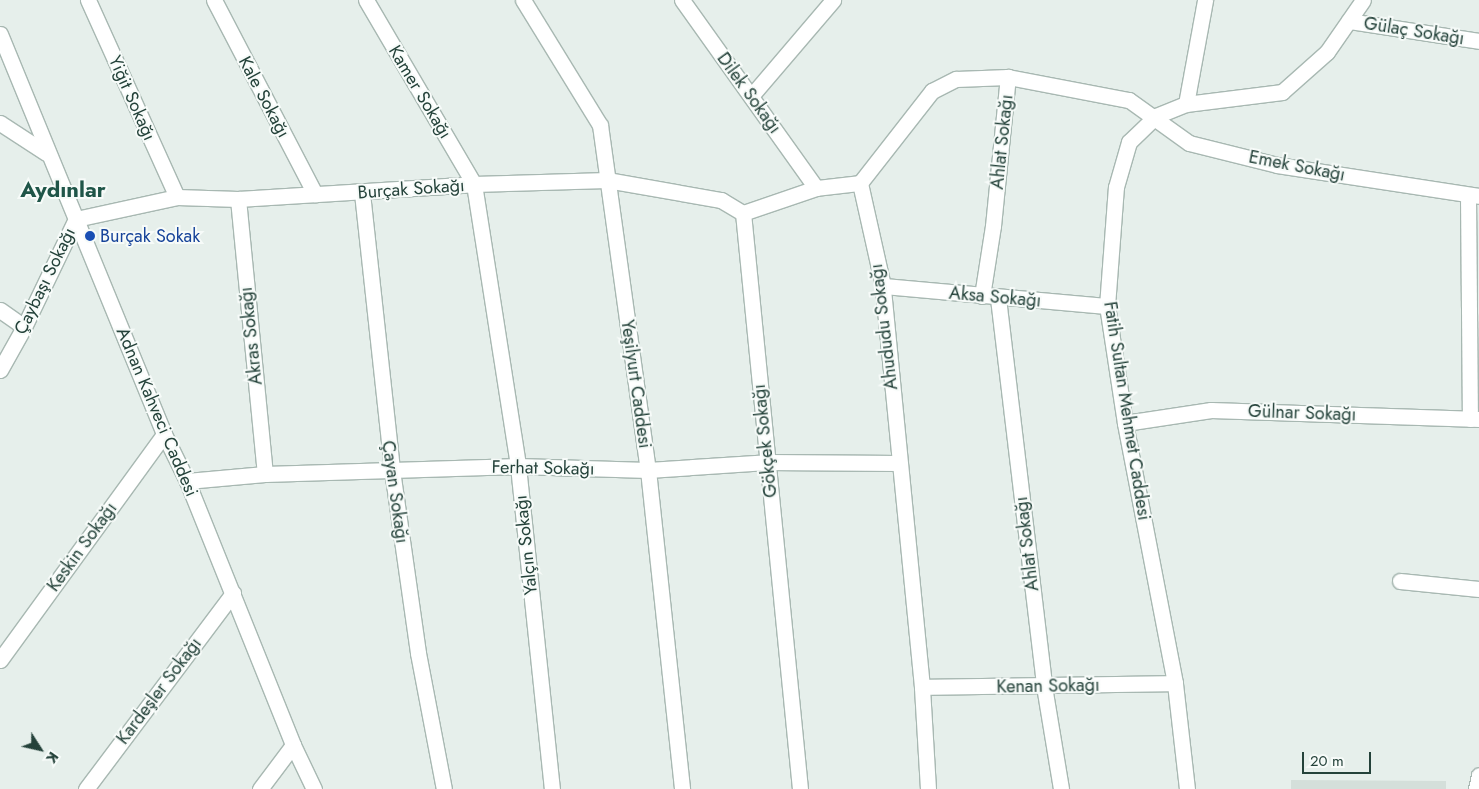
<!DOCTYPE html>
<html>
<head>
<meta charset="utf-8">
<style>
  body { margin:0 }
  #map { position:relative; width:1479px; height:789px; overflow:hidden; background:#e6efeb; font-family:Jost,sans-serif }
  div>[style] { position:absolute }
  .built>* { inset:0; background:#d4dfda }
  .roads { filter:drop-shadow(1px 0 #a8b8b2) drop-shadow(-1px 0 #a8b8b2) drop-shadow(0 1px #a8b8b2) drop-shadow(0 -1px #a8b8b2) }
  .minor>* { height:15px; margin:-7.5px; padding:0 7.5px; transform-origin:7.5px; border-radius:7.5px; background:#fff }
  .dots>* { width:14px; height:14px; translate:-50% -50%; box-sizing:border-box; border:2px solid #f7fbf9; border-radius:50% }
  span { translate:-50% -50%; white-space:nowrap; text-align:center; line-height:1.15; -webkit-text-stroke:4px #f7fbf9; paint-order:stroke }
  .street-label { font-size:18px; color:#24423a }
  .transit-label { font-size:18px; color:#164399 }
  .left { translate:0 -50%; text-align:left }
  .district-label { font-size:22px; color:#1f5548; font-weight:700 }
  .north { position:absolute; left:15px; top:724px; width:50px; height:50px; -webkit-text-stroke:4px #f7fbf9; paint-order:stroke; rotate:125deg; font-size:14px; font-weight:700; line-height:20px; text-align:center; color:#24423a }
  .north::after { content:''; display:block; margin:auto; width:18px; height:22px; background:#24423a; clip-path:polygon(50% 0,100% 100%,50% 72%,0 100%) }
  .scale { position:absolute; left:1302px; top:752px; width:69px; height:22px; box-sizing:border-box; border:2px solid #24423a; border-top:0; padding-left:6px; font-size:15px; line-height:18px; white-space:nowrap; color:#24423a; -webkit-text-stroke:4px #f7fbf9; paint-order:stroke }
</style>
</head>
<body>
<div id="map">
  <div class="built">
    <i style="clip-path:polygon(1291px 780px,1446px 781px,1446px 789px,1291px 789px)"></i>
  </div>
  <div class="roads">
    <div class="minor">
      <i style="left:88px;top:0;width:216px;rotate:65.7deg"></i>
      <i style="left:214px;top:0;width:219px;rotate:62.5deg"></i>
      <i style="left:366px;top:0;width:213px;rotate:59.6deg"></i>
      <i style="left:474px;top:184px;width:285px;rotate:81.1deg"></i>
      <i style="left:518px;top:466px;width:325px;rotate:84deg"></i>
      <i style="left:523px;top:0;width:147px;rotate:58.4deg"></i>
      <i style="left:600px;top:125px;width:348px;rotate:82.1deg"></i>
      <i style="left:648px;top:470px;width:321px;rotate:83.9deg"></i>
      <i style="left:682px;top:0;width:231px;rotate:54.5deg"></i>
      <i style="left:1349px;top:21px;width:132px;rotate:8.7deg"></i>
      <i style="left:0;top:34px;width:432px;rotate:67.7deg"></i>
      <i style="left:164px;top:434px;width:52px;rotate:63.9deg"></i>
      <i style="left:187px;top:481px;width:284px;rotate:68.1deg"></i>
      <i style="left:293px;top:745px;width:49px;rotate:64.5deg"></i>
      <i style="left:752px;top:95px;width:125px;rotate:-49.5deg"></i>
      <i style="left:1186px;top:104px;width:106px;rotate:-79.6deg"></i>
      <i style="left:0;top:123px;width:55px;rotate:33.1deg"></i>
      <i style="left:362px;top:193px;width:279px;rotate:83.8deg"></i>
      <i style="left:392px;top:470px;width:185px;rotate:81.9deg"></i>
      <i style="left:418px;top:653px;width:138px;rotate:79.2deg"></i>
      <i style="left:1468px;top:195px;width:224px;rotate:89.5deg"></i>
      <i style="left:238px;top:199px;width:276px;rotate:84.4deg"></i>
      <i style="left:883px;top:286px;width:225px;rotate:5.1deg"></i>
      <i style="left:982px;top:296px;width:71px;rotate:-81.1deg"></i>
      <i style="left:993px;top:226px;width:150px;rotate:-84.3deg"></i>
      <i style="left:998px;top:298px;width:391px;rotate:83.2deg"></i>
      <i style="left:1044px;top:686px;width:104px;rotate:80.6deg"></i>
      <i style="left:0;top:310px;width:29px;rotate:35deg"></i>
      <i style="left:0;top:370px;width:49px;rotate:-60.8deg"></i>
      <i style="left:24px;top:327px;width:120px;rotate:-64.3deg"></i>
      <i style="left:76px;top:219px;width:103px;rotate:-12.3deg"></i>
      <i style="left:177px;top:197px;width:61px;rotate:1.9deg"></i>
      <i style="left:238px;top:199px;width:236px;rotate:-3.6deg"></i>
      <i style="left:474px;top:184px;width:133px;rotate:-1.7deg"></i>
      <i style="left:607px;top:180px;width:116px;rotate:10deg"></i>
      <i style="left:721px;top:200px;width:26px;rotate:31deg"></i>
      <i style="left:1125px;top:423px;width:87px;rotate:-8.6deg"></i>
      <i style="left:1211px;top:410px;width:268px;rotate:1.9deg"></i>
      <i style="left:187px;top:481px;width:78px;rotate:-5.1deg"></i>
      <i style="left:265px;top:474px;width:253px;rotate:-1.8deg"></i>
      <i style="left:518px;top:466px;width:130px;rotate:1.8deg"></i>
      <i style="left:648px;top:470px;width:119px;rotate:-3.8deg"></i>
      <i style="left:767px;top:462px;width:131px;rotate:0.4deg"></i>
      <i style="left:1400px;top:581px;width:79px;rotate:5.8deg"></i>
      <i style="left:0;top:660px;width:279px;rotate:-54deg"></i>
      <i style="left:922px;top:687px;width:253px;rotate:-0.9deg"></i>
      <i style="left:86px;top:789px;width:245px;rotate:-53.1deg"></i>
      <i style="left:260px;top:789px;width:55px;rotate:-53.1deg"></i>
      <i style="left:800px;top:789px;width:579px;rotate:-95.65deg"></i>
      <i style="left:743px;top:213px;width:77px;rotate:-18.9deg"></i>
      <i style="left:816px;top:188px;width:44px;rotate:-6.5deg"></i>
      <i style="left:928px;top:789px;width:102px;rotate:-93.4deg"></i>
      <i style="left:922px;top:687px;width:403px;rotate:-95.6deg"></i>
      <i style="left:883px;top:286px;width:106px;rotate:-102.6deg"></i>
      <i style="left:860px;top:183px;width:117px;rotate:-52deg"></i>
      <i style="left:932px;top:91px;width:27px;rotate:-27deg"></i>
      <i style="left:956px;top:79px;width:52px;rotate:-2.2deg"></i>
      <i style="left:1008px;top:77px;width:123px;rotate:10.8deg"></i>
      <i style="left:1129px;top:100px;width:74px;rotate:35.6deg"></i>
      <i style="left:1189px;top:143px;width:91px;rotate:14deg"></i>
      <i style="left:1277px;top:165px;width:204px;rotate:8.7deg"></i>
      <i style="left:1187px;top:789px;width:107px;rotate:-96.5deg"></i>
      <i style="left:1175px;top:683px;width:265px;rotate:-100.9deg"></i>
      <i style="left:1125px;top:423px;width:118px;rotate:-98.7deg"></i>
      <i style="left:1107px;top:306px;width:119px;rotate:-85.7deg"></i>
      <i style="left:1116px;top:187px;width:47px;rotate:-73.9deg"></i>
      <i style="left:1129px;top:142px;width:37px;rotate:-44deg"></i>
      <i style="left:1156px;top:116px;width:32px;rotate:-22deg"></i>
      <i style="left:1186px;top:104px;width:97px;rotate:-7.1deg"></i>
      <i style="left:1282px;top:92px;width:60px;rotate:-41.6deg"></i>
      <i style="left:1327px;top:52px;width:63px;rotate:-55.3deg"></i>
      <i style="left:1476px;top:789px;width:14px;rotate:-78deg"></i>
    </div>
  </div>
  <div class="dots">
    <i style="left:90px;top:236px;background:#1a4fb4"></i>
  </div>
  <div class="street-label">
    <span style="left:1414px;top:31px;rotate:9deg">Gülaç Sokağı</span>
    <span style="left:420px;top:92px;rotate:59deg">Kamer Sokağı</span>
    <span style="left:749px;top:93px;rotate:54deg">Dilek Sokağı</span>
    <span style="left:264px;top:97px;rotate:62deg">Kale Sokağı</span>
    <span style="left:132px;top:98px;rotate:66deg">Yiğit Sokağı</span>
    <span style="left:1002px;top:142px;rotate:-84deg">Ahlat Sokağı</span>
    <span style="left:1297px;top:166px;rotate:11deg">Emek Sokağı</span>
    <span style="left:411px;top:189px;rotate:-4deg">Burçak Sokağı</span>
    <span style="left:45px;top:281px;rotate:-64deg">Çaybaşı Sokağı</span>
    <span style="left:995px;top:297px;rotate:5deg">Aksa Sokağı</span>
    <span style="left:884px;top:327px;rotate:-97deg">Ahududu Sokağı</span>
    <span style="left:251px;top:336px;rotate:-96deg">Akras Sokağı</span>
    <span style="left:636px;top:384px;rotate:82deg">Yeşilyurt Caddesi</span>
    <span style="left:1127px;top:411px;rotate:81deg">Fatih Sultan Mehmet Caddesi</span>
    <span style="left:157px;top:412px;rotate:67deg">Adnan Kahveci Caddesi</span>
    <span style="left:1302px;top:413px;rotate:2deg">Gülnar Sokağı</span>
    <span style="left:765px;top:441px;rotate:-96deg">Gökçek Sokağı</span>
    <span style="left:543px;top:468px;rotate:1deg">Ferhat Sokağı</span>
    <span style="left:395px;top:492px;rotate:82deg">Çayan Sokağı</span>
    <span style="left:1027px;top:544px;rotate:-97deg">Ahlat Sokağı</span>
    <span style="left:526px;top:545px;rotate:-96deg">Yalçın Sokağı</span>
    <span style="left:82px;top:547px;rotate:-54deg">Keskin Sokağı</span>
    <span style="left:1048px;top:686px;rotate:-1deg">Kenan Sokağı</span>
    <span style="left:159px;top:691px;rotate:-53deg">Kardeşler Sokağı</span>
  </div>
  <div class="transit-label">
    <span class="left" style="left:100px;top:236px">Burçak Sokak</span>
  </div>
  <div class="district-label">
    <span style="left:63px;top:190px">Aydınlar</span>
  </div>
  <div class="north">K</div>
  <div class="scale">20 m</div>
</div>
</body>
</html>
